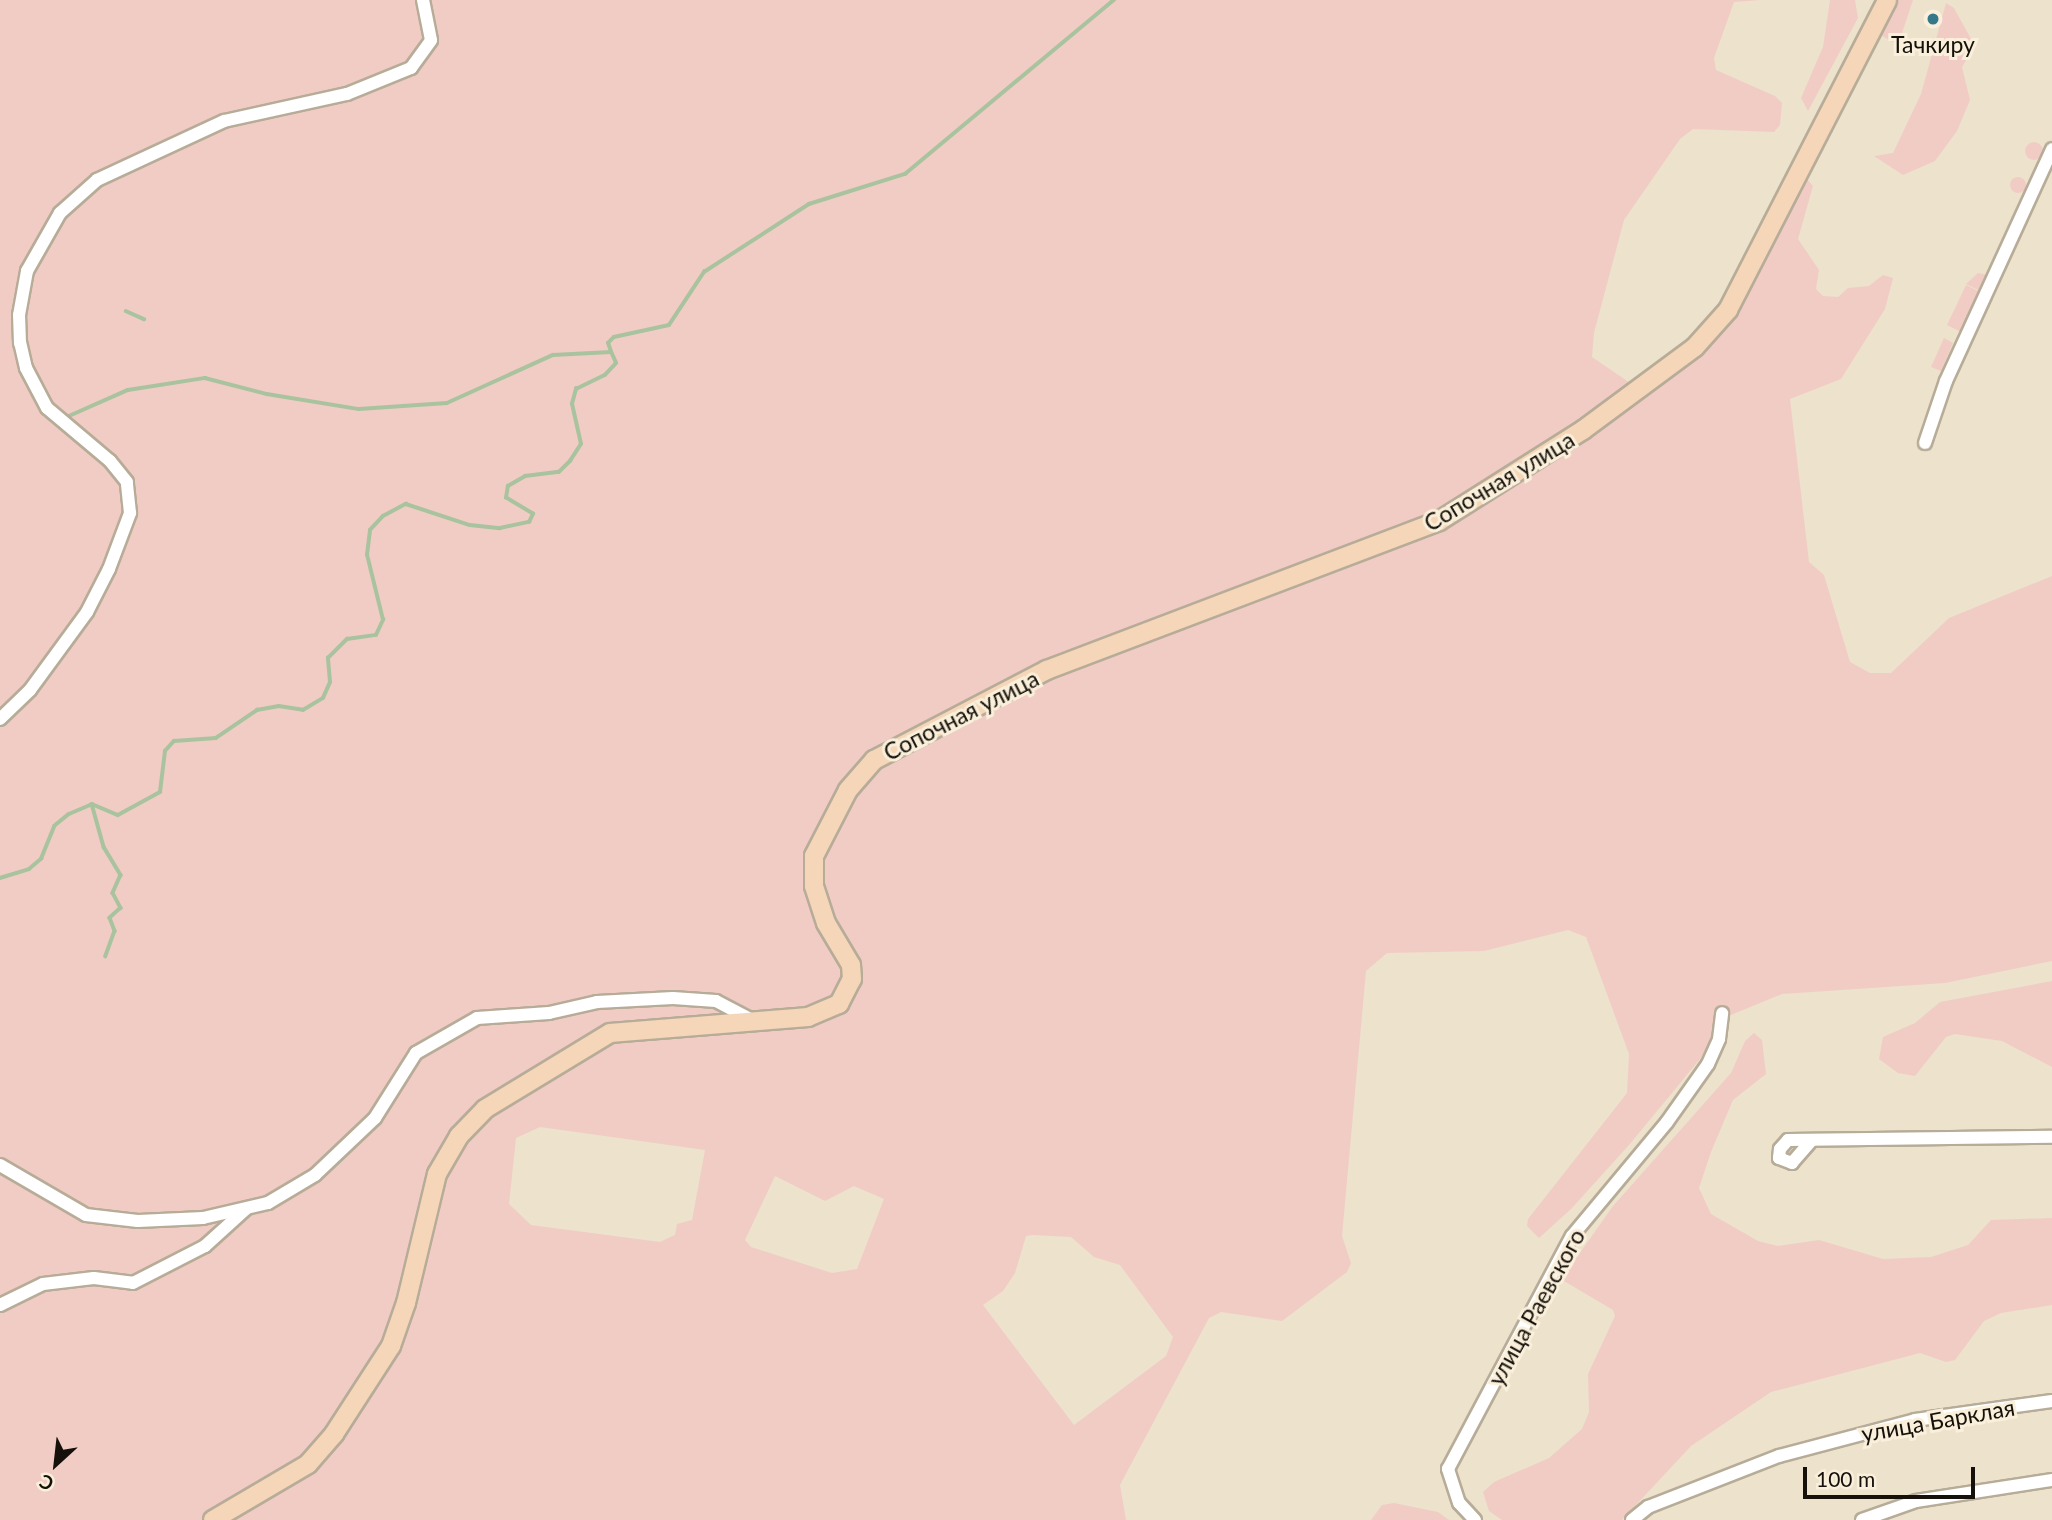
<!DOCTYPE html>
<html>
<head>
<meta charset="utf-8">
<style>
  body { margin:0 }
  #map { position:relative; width:2052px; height:1520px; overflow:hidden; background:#ede2cc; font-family:Lato,sans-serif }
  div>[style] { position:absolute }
  .green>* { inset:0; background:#f1ccc5 }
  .round { border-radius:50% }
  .stream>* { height:3.5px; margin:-1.75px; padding:0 1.75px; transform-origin:1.75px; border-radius:1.75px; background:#a9c39e }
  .roads { filter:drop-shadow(2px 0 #b7ac98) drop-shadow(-2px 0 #b7ac98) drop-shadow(0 2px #b7ac98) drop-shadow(0 -2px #b7ac98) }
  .minor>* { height:12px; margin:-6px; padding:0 6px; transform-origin:6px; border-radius:6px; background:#fff }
  .secondary>* { height:18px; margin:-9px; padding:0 9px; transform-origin:9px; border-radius:9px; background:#f5d6b8 }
  .dots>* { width:19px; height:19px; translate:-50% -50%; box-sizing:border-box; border:4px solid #faefda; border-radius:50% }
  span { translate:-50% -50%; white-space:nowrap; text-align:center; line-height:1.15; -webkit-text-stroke:6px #faefda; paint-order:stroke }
  .poi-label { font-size:23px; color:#15110a }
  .street-label { font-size:23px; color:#15110a }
  .north { position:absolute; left:21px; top:1429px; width:70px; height:70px; -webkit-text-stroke:5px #faefda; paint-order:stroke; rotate:207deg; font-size:19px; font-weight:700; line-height:28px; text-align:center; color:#15110a }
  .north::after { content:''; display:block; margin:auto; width:24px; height:32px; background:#15110a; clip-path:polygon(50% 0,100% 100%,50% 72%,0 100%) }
  .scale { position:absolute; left:1803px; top:1467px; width:172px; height:32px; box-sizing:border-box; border:4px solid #15110a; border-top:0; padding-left:9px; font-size:21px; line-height:24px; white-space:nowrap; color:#15110a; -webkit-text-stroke:5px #faefda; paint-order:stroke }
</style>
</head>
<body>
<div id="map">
  <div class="green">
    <i style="clip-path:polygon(evenodd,0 0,1760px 0,1734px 2px,1714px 58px,1716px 70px,1775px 96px,1782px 103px,1780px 125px,1774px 132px,1693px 129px,1680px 139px,1624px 220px,1594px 333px,1592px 357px,1636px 387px,1703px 347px,1807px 179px,1813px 186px,1798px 239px,1819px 270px,1816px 289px,1823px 296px,1838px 297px,1848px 288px,1869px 286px,1883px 275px,1893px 278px,1885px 309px,1841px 379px,1790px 399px,1809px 562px,1824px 575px,1850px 662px,1870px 673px,1891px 673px,1949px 618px,2052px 576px,2052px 961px,1945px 983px,1782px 994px,1726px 1017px,1700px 1059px,1629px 1145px,1571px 1209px,1539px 1238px,1527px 1226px,1528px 1219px,1627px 1093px,1629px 1054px,1586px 937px,1568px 930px,1484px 951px,1387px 953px,1366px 971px,1342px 1236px,1351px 1263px,1347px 1272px,1282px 1321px,1221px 1312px,1209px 1318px,1120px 1485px,1126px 1520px,0 1520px,0 0,540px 1127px,705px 1150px,692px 1220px,677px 1224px,675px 1235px,660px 1242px,531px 1225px,509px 1204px,516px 1138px,540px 1127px,0 0,775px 1176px,825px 1201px,854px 1186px,884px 1199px,857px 1269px,832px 1273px,751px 1247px,745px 1240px,775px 1176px,0 0,1033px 1235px,1071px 1237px,1094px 1257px,1120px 1265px,1173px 1337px,1166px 1356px,1074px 1425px,983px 1305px,1003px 1291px,1015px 1273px,1026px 1236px,1033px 1235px)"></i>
    <i style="clip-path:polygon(1830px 0,1855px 0,1858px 18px,1808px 111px,1801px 98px,1823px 47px)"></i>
    <i style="clip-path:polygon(1896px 0,1913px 0,1898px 45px,1879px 34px)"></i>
    <i style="clip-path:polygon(1946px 3px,1954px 8px,1975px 46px,1962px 67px,1970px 100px,1957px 131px,1935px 161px,1903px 175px,1874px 156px,1893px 153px,1921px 94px)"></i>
    <i class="round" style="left:2025px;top:142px;width:18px;height:18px"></i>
    <i class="round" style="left:2010px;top:177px;width:16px;height:16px"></i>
    <i style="clip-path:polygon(1978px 273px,1988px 275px,1980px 291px,1966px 284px)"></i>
    <i style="clip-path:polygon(1966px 285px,1980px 292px,1961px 332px,1947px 325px)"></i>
    <i style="clip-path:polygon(1944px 338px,1953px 343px,1941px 371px,1931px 367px)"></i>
    <i style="clip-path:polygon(2052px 981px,2052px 1067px,2002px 1041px,1955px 1034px,1946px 1037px,1915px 1076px,1898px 1073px,1879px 1059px,1883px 1037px,1915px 1023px,1940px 1002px)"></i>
    <i style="clip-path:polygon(1754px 1033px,1762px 1040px,1766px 1074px,1733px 1100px,1711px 1152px,1699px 1188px,1711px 1214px,1758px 1241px,1778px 1246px,1819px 1240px,1883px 1259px,1931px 1257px,1968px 1245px,1991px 1220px,2052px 1218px,2052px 1305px,2001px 1313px,1984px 1321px,1955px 1360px,1946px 1362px,1920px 1353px,1771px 1392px,1691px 1446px,1622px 1520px,1502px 1520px,1489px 1511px,1483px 1492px,1494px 1482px,1549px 1458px,1582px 1429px,1589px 1412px,1588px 1374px,1615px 1316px,1613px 1310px,1564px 1281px,1565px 1274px,1613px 1206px,1731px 1073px,1745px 1041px)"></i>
    <i style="clip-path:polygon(1394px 1503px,1438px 1512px,1449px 1520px,1371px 1520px,1382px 1505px)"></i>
  </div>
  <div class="stream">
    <i style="left:126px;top:311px;width:20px;rotate:24deg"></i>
    <i style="left:69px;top:416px;width:64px;rotate:-23.8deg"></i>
    <i style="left:128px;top:390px;width:78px;rotate:-8.9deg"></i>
    <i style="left:205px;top:378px;width:64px;rotate:14.5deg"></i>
    <i style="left:267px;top:394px;width:93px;rotate:9.3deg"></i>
    <i style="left:359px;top:409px;width:88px;rotate:-3.9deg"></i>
    <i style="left:447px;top:403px;width:116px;rotate:-24.4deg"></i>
    <i style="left:553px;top:355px;width:58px;rotate:-3deg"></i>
    <i style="left:611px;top:352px;width:9px;rotate:-108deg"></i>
    <i style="left:608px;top:343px;width:8px;rotate:-45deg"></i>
    <i style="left:614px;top:337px;width:56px;rotate:-12.3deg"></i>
    <i style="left:669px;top:325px;width:64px;rotate:-56.6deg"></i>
    <i style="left:704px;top:272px;width:125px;rotate:-32.9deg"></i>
    <i style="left:809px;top:204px;width:101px;rotate:-17.4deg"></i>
    <i style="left:905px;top:174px;width:272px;rotate:-39.8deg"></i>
    <i style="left:92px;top:804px;width:45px;rotate:74.4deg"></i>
    <i style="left:104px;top:847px;width:33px;rotate:59deg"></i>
    <i style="left:121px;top:875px;width:20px;rotate:114deg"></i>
    <i style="left:113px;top:893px;width:17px;rotate:62deg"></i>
    <i style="left:121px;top:908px;width:15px;rotate:138deg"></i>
    <i style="left:110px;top:918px;width:14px;rotate:69deg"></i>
    <i style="left:115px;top:931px;width:27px;rotate:110deg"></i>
    <i style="left:0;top:878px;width:30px;rotate:-17deg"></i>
    <i style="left:29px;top:869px;width:16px;rotate:-40deg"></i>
    <i style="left:41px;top:859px;width:35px;rotate:-68deg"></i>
    <i style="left:54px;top:826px;width:19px;rotate:-39deg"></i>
    <i style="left:69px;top:814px;width:25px;rotate:-23deg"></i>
    <i style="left:92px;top:804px;width:28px;rotate:23deg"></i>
    <i style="left:118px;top:815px;width:48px;rotate:-28.7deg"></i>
    <i style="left:160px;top:792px;width:41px;rotate:-83deg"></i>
    <i style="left:165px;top:751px;width:13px;rotate:-48deg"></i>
    <i style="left:174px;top:741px;width:42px;rotate:-4.1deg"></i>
    <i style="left:216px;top:738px;width:50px;rotate:-34.3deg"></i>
    <i style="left:257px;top:710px;width:22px;rotate:-10deg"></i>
    <i style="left:279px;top:706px;width:24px;rotate:9deg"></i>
    <i style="left:303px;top:710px;width:23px;rotate:-31deg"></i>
    <i style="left:323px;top:698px;width:17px;rotate:-66deg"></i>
    <i style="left:330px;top:682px;width:24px;rotate:-95deg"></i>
    <i style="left:328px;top:658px;width:27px;rotate:-45deg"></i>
    <i style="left:347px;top:639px;width:29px;rotate:-8deg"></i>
    <i style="left:376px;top:635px;width:17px;rotate:-65deg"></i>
    <i style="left:383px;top:620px;width:67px;rotate:-103.8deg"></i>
    <i style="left:367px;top:555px;width:25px;rotate:-83deg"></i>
    <i style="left:370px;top:530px;width:19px;rotate:-47deg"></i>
    <i style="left:383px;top:516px;width:26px;rotate:-28deg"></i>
    <i style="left:406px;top:504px;width:67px;rotate:18.2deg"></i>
    <i style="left:470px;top:525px;width:30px;rotate:6deg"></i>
    <i style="left:500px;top:528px;width:30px;rotate:-12deg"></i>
    <i style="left:529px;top:522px;width:9px;rotate:-63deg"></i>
    <i style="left:533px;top:514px;width:31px;rotate:-149deg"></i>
    <i style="left:506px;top:498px;width:12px;rotate:-81deg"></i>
    <i style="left:508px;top:486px;width:20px;rotate:-30deg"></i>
    <i style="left:525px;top:476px;width:34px;rotate:-7deg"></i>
    <i style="left:559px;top:472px;width:16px;rotate:-45deg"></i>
    <i style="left:570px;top:461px;width:20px;rotate:-57deg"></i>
    <i style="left:581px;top:444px;width:41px;rotate:-102.7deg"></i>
    <i style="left:572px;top:404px;width:16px;rotate:-75deg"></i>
    <i style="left:576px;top:389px;width:32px;rotate:-26deg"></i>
    <i style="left:605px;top:375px;width:16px;rotate:-47deg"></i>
    <i style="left:616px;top:363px;width:12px;rotate:-114deg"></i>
  </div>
  <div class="roads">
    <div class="minor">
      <i style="left:1925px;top:443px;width:65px;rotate:-71.3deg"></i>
      <i style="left:1946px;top:381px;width:255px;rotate:-65.4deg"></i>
      <i style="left:0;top:719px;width:42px;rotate:-44deg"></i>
      <i style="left:30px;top:690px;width:97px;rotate:-53.8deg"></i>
      <i style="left:87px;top:612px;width:48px;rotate:-62.9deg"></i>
      <i style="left:109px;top:569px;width:60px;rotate:-69.4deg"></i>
      <i style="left:130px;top:513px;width:31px;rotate:-96deg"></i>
      <i style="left:127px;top:482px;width:27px;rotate:-129deg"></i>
      <i style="left:110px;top:461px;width:82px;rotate:-139.9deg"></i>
      <i style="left:47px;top:408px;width:45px;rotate:-117.7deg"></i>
      <i style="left:26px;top:368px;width:26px;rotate:-103deg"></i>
      <i style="left:20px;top:343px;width:28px;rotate:-92deg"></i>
      <i style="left:19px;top:315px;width:45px;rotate:-79.7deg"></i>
      <i style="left:27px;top:271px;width:67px;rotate:-60.4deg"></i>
      <i style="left:60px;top:213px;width:50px;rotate:-41.7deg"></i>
      <i style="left:97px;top:180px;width:140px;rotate:-24.9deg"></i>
      <i style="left:224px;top:121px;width:126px;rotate:-12.4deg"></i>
      <i style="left:347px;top:94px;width:69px;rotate:-22.1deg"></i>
      <i style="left:411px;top:68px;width:34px;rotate:-54deg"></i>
      <i style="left:431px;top:40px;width:41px;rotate:-101.3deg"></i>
      <i style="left:1811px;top:1141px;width:29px;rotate:131deg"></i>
      <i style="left:1792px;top:1163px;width:14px;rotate:-159deg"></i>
      <i style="left:1779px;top:1158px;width:9px;rotate:-84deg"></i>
      <i style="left:1780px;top:1149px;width:12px;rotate:-48deg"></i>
      <i style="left:1788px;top:1140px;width:264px;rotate:-0.7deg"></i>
      <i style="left:0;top:1165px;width:99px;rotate:30.2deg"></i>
      <i style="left:86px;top:1215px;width:52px;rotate:6.6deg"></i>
      <i style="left:138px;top:1221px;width:65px;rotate:-2.6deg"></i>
      <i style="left:203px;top:1218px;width:67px;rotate:-13deg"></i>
      <i style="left:268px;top:1203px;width:55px;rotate:-30.8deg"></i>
      <i style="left:315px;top:1175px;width:83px;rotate:-43.5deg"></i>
      <i style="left:375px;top:1118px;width:77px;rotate:-57.8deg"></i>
      <i style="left:416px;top:1053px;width:70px;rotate:-29.8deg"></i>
      <i style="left:477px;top:1018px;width:72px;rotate:-4deg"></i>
      <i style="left:549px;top:1013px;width:49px;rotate:-12.9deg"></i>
      <i style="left:597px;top:1002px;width:76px;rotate:-3deg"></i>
      <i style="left:673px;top:998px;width:43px;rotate:4deg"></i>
      <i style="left:716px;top:1001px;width:41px;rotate:27.8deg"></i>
      <i style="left:0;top:1305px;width:48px;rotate:-26deg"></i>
      <i style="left:43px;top:1284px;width:51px;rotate:-6.7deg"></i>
      <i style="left:94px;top:1278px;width:39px;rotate:7deg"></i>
      <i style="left:133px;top:1283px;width:81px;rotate:-27.2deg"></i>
      <i style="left:205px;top:1246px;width:55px;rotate:-42.1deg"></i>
      <i style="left:1475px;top:1520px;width:23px;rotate:-133deg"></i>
      <i style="left:1459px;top:1503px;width:36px;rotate:-108deg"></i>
      <i style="left:1448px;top:1469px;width:264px;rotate:-62deg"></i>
      <i style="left:1572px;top:1236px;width:148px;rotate:-50.2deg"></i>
      <i style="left:1667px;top:1122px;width:71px;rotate:-54.7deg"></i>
      <i style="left:1708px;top:1064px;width:27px;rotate:-66deg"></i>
      <i style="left:1719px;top:1039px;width:26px;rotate:-83deg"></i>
      <i style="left:1632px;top:1520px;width:21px;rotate:-39deg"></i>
      <i style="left:1648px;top:1507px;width:141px;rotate:-21.3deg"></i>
      <i style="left:1779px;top:1456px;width:141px;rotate:-14.8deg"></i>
      <i style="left:1915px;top:1420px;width:138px;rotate:-7.9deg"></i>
      <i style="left:1862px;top:1520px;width:57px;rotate:-19.4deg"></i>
      <i style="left:1916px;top:1501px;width:138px;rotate:-8.8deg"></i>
    </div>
    <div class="secondary">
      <i style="left:213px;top:1520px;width:110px;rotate:-30.5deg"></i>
      <i style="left:308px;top:1464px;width:40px;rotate:-49deg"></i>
      <i style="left:334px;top:1434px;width:105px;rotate:-57.1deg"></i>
      <i style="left:391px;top:1346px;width:46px;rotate:-70.8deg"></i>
      <i style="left:406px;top:1303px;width:133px;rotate:-76.5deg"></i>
      <i style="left:437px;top:1174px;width:44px;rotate:-59.9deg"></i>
      <i style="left:459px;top:1136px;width:37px;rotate:-46deg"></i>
      <i style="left:485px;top:1109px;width:146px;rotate:-31.3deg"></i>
      <i style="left:610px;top:1033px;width:199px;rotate:-4.6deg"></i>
      <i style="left:808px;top:1017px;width:34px;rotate:-23deg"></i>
      <i style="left:839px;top:1004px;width:28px;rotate:-63deg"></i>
      <i style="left:852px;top:979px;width:14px;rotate:-94deg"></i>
      <i style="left:851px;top:965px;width:49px;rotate:-120.8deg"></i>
      <i style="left:826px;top:923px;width:39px;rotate:-108deg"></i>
      <i style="left:814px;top:886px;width:30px;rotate:-90deg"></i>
      <i style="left:814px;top:856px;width:74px;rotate:-62.7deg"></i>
      <i style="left:848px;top:790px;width:40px;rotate:-49deg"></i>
      <i style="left:874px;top:760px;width:195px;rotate:-27.5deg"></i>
      <i style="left:1047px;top:670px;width:419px;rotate:-20.8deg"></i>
      <i style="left:1439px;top:521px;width:170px;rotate:-32.3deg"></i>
      <i style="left:1583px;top:430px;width:139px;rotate:-36.5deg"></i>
      <i style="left:1695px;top:347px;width:50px;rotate:-48.3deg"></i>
      <i style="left:1728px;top:310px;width:348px;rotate:-62.8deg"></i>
    </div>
  </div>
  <div class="dots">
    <i style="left:1933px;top:19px;background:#357889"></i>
  </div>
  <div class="poi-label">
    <span style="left:1933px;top:44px">Тачкиру</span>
  </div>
  <div class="street-label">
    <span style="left:1499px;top:481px;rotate:-31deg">Сопочная улица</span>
    <span style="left:961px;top:715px;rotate:-27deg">Сопочная улица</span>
    <span style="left:1536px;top:1307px;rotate:-61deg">улица Раевского</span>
    <span style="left:1938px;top:1420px;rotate:-10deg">улица Барклая</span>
  </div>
  <div class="north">С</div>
  <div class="scale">100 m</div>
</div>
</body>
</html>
